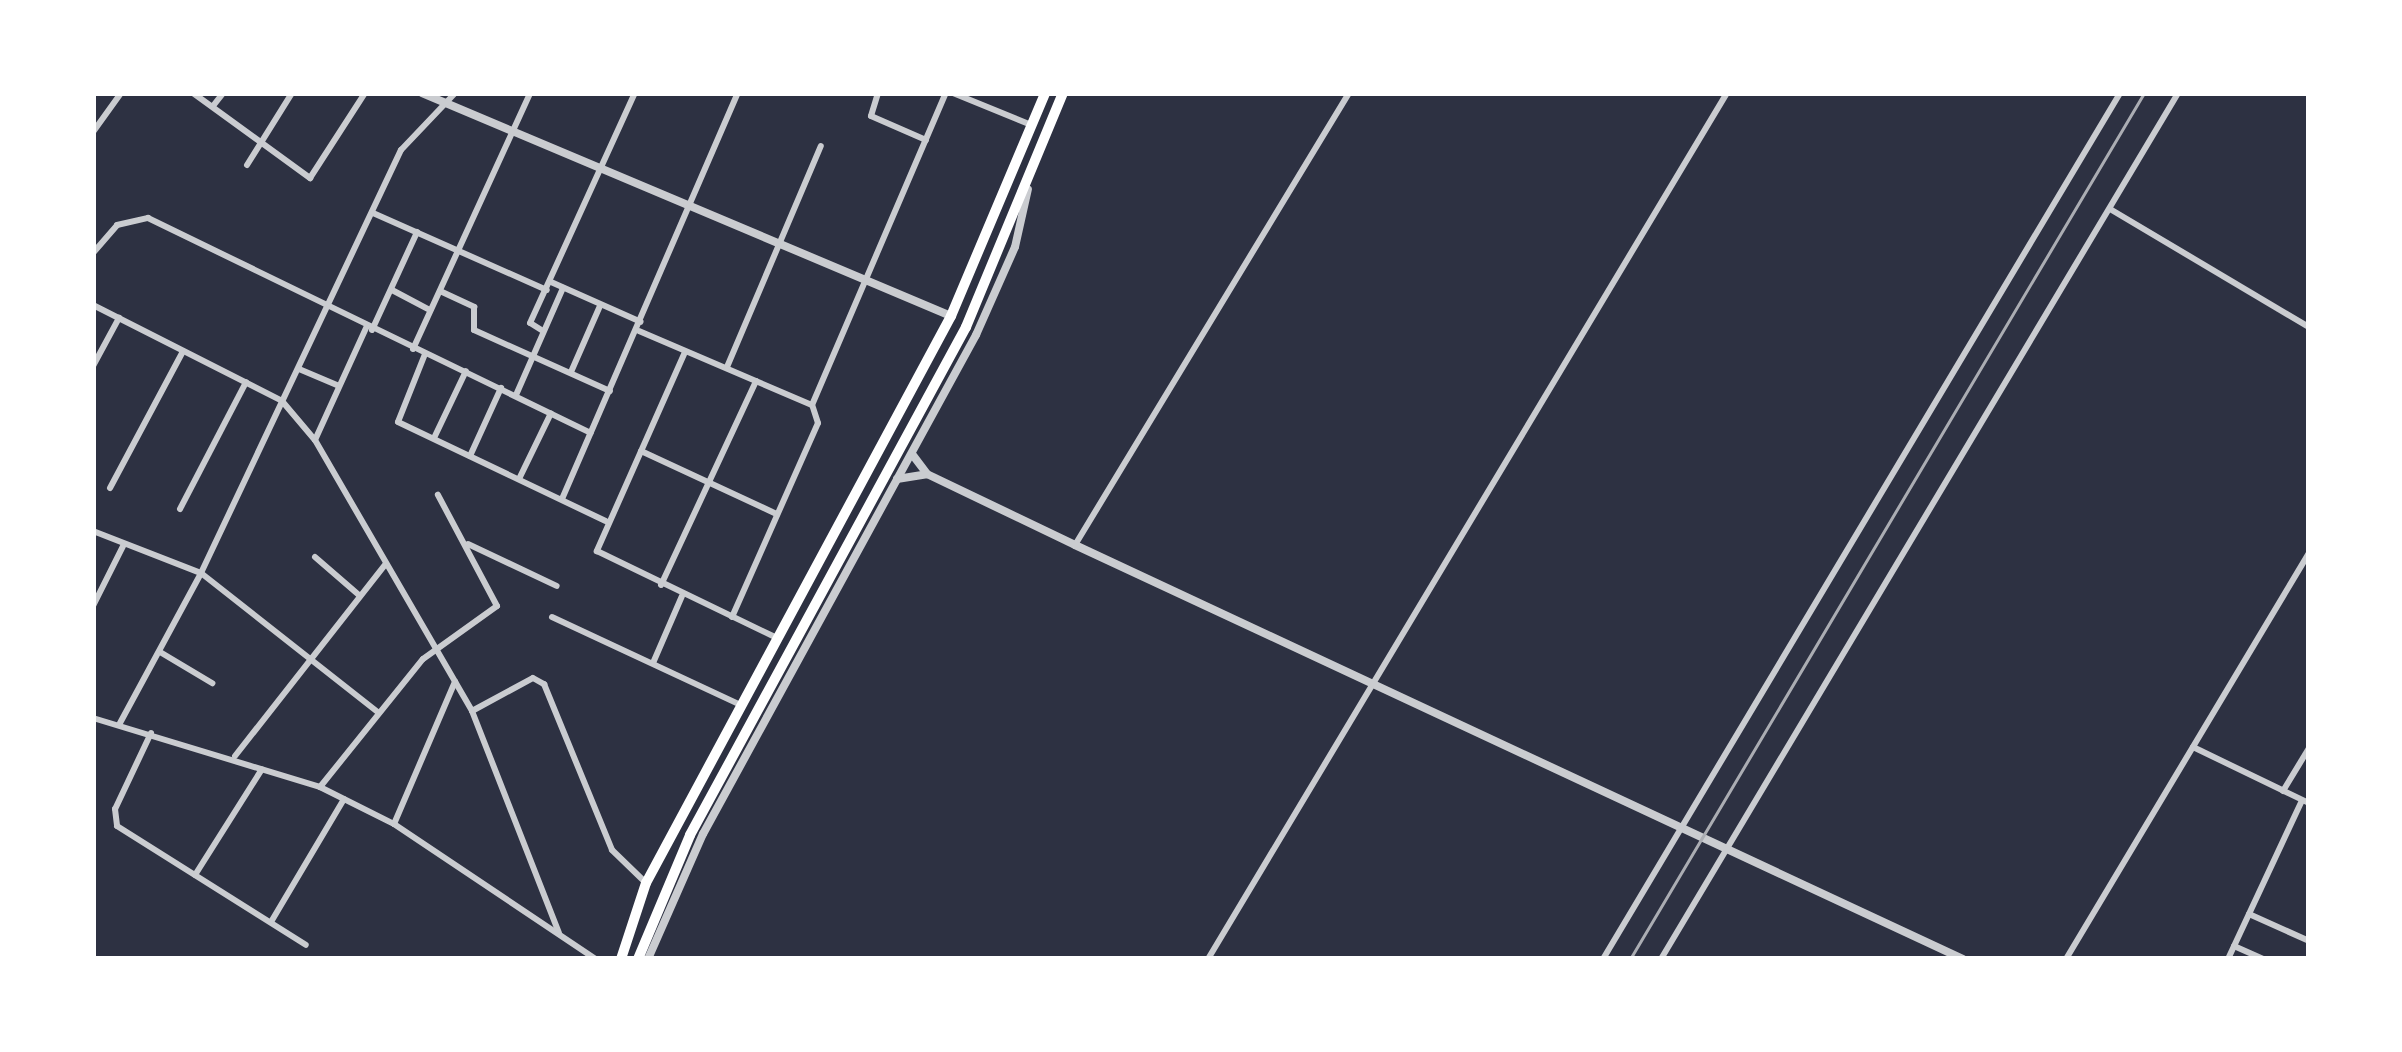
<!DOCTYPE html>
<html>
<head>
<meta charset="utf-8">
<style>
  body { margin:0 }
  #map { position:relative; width:2402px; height:1052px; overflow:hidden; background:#2d3142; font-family:Commissioner,sans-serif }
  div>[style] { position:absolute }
  .minor>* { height:6px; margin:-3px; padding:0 3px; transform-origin:3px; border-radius:3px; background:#caccd0 }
  .tertiary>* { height:8px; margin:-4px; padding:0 4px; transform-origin:4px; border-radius:4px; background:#caccd0 }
  .trunk>* { height:10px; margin:-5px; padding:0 5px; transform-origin:5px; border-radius:5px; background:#fff }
  .rail>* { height:3px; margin:-1.5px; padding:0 1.5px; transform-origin:1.5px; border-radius:1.5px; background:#abadb3 }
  span { translate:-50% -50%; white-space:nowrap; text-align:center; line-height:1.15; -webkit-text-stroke:10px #fff; paint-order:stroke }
  .frame { position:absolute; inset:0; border:96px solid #fff; pointer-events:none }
</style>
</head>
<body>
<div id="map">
  <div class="minor">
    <i style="left:193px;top:93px;width:145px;rotate:36deg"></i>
    <i style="left:310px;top:178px;width:101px;rotate:-57.1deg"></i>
    <i style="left:878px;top:93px;width:24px;rotate:107deg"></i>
    <i style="left:871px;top:116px;width:60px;rotate:23.6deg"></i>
    <i style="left:953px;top:93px;width:82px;rotate:22.2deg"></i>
    <i style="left:213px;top:106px;width:16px;rotate:-52deg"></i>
    <i style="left:93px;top:132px;width:48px;rotate:-54.3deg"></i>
    <i style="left:247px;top:165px;width:85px;rotate:-58deg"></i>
    <i style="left:2110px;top:209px;width:231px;rotate:30.7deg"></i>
    <i style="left:373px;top:213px;width:190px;rotate:23.9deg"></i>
    <i style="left:93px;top:253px;width:37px;rotate:-49deg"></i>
    <i style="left:117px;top:225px;width:32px;rotate:-13deg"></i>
    <i style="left:148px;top:218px;width:492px;rotate:25.9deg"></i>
    <i style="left:551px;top:282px;width:98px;rotate:24deg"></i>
    <i style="left:392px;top:290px;width:43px;rotate:27.8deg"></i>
    <i style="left:440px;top:291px;width:38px;rotate:25deg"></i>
    <i style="left:474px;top:307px;width:23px;rotate:90deg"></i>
    <i style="left:474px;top:330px;width:149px;rotate:24.2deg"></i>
    <i style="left:93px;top:305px;width:212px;rotate:26.9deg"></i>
    <i style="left:282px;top:401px;width:51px;rotate:49.8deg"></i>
    <i style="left:315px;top:440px;width:313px;rotate:59.9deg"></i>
    <i style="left:472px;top:711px;width:238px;rotate:68.6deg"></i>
    <i style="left:372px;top:330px;width:108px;rotate:-65.3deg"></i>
    <i style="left:543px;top:331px;width:15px;rotate:-148deg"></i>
    <i style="left:530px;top:323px;width:253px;rotate:-65.5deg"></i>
    <i style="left:639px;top:331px;width:188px;rotate:23.2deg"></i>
    <i style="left:413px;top:349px;width:281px;rotate:-65.4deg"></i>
    <i style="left:685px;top:352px;width:218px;rotate:113.9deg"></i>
    <i style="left:597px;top:551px;width:200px;rotate:25.8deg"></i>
    <i style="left:425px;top:354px;width:73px;rotate:111.7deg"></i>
    <i style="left:398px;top:422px;width:230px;rotate:25.5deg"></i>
    <i style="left:93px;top:366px;width:55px;rotate:-61.6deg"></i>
    <i style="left:727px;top:367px;width:240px;rotate:-67deg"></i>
    <i style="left:299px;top:369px;width:43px;rotate:23deg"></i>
    <i style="left:571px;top:372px;width:72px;rotate:-66.3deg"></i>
    <i style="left:516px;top:395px;width:117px;rotate:-66.3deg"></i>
    <i style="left:812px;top:405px;width:340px;rotate:-66.8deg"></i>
    <i style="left:434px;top:438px;width:74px;rotate:-64.5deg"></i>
    <i style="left:315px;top:440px;width:125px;rotate:-65.5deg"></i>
    <i style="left:641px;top:451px;width:150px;rotate:24.9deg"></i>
    <i style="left:470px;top:456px;width:75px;rotate:-65.5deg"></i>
    <i style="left:519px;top:479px;width:73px;rotate:-64.1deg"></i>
    <i style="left:110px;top:488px;width:155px;rotate:-61.9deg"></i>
    <i style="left:562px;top:499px;width:443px;rotate:-66.6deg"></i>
    <i style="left:180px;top:509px;width:143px;rotate:-62.5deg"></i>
    <i style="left:93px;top:531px;width:116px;rotate:21.3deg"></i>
    <i style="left:201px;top:573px;width:226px;rotate:38.2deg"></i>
    <i style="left:468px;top:544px;width:98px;rotate:25.3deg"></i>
    <i style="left:1075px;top:545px;width:529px;rotate:-58.78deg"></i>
    <i style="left:315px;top:557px;width:58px;rotate:40.8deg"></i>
    <i style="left:661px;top:585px;width:225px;rotate:-65deg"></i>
    <i style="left:93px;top:606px;width:69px;rotate:-63.4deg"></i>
    <i style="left:552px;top:617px;width:208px;rotate:25deg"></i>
    <i style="left:732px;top:617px;width:212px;rotate:-66.1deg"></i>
    <i style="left:818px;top:423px;width:19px;rotate:-108deg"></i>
    <i style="left:160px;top:652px;width:61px;rotate:30.8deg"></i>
    <i style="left:653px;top:663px;width:73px;rotate:-66.6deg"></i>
    <i style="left:472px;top:711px;width:69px;rotate:-28.4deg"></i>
    <i style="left:533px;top:678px;width:13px;rotate:29deg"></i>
    <i style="left:544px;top:684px;width:179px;rotate:67.7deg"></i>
    <i style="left:612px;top:850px;width:46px;rotate:44.1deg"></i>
    <i style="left:93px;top:718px;width:237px;rotate:16.9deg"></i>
    <i style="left:320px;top:787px;width:83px;rotate:26.6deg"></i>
    <i style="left:394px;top:824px;width:243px;rotate:33.8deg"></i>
    <i style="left:120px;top:723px;width:170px;rotate:-61.6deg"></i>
    <i style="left:201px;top:573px;width:468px;rotate:-64.7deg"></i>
    <i style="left:401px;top:150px;width:79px;rotate:-46.5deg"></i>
    <i style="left:151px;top:733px;width:84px;rotate:115.3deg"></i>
    <i style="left:115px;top:809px;width:17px;rotate:83deg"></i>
    <i style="left:117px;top:826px;width:223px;rotate:32.2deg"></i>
    <i style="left:2193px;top:747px;width:129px;rotate:25.8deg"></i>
    <i style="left:235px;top:756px;width:243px;rotate:-51.9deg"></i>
    <i style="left:320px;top:787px;width:164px;rotate:-51.2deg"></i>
    <i style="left:423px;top:659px;width:91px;rotate:-35.6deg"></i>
    <i style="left:497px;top:606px;width:126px;rotate:-118deg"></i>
    <i style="left:2283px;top:791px;width:50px;rotate:-58.8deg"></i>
    <i style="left:394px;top:824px;width:155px;rotate:-66.8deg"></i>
    <i style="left:195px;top:875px;width:125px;rotate:-57.7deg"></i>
    <i style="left:2249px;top:914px;width:66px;rotate:24.2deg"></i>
    <i style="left:271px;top:922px;width:143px;rotate:-59.3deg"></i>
    <i style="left:2234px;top:946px;width:32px;rotate:24deg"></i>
    <i style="left:101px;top:959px;width:76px"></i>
    <i style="left:1208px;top:959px;width:1010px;rotate:-59.07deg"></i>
    <i style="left:1603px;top:959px;width:1009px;rotate:-59.16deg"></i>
    <i style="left:1661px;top:959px;width:1009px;rotate:-59.16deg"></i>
    <i style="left:2066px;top:959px;width:473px;rotate:-59.1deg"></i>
    <i style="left:2228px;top:959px;width:175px;rotate:-65deg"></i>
  </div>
  <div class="tertiary">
    <i style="left:422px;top:93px;width:574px;rotate:22.86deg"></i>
    <i style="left:912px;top:454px;width:25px;rotate:53deg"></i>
    <i style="left:927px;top:474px;width:164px;rotate:25.6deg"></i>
    <i style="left:1075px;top:545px;width:980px;rotate:25deg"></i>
    <i style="left:897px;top:479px;width:30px;rotate:-9deg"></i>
    <i style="left:648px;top:959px;width:137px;rotate:-66.3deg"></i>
    <i style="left:703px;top:834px;width:569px;rotate:-61.32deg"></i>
    <i style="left:976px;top:335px;width:96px;rotate:-66.1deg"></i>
    <i style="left:1015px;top:247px;width:59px;rotate:-77.4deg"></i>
  </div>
  <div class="trunk">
    <i style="left:621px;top:959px;width:80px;rotate:-71.8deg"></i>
    <i style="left:646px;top:883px;width:644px;rotate:-61.72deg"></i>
    <i style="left:951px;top:316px;width:242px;rotate:-67.1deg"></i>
    <i style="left:638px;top:959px;width:134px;rotate:-67.2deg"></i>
    <i style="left:690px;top:835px;width:578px;rotate:-61.48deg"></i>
    <i style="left:966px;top:327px;width:253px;rotate:-67.5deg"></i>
  </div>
  <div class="rail">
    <i style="left:1630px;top:959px;width:1007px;rotate:-59.31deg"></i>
  </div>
  <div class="frame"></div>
</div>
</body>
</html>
